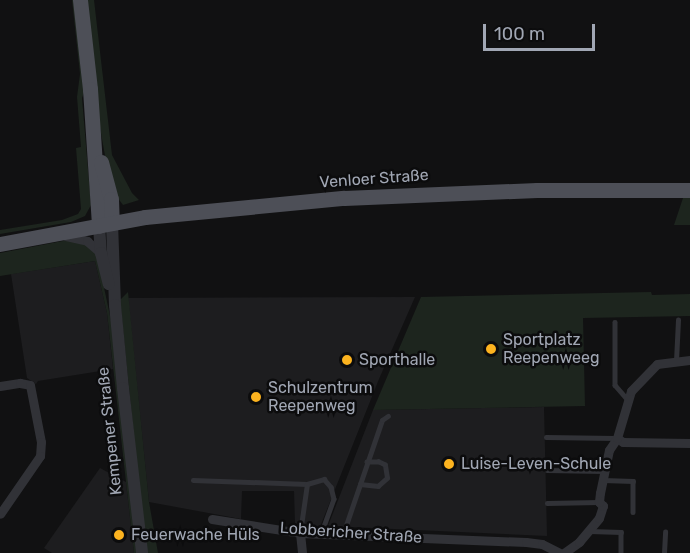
<!DOCTYPE html>
<html>
<head>
<meta charset="utf-8">
<style>
  body { margin:0 }
  #map { position:relative; width:690px; height:553px; overflow:hidden; background:#111112; font-family:Rubik,sans-serif }
  div>[style] { position:absolute }
  .built>* { inset:0; background:#1d1d1f }
  .green>* { inset:0; background:#1d251e }
  .service>* { height:4.5px; margin:-2.25px; padding:0 2.25px; transform-origin:2.25px; border-radius:2.25px; background:#313237 }
  .minor>* { height:9px; margin:-4.5px; padding:0 4.5px; transform-origin:4.5px; border-radius:4.5px; background:#313237 }
  .tertiary>* { height:12px; margin:-6px; padding:0 6px; transform-origin:6px; border-radius:6px; background:#313237 }
  .primary>* { height:15px; margin:-7.5px; padding:0 7.5px; transform-origin:7.5px; border-radius:7.5px; background:#4d4f57 }
  .dots>* { width:16px; height:16px; translate:-50% -50%; box-sizing:border-box; border:3px solid #0c0c0d; border-radius:50% }
  span { translate:-50% -50%; white-space:nowrap; text-align:center; line-height:1.15; -webkit-text-stroke:5px #0c0c0d; paint-order:stroke }
  .street-label { font-size:16px; color:#a1a7b4 }
  .poi-label { font-size:16px; color:#a1a7b4 }
  .left { translate:0 -50%; text-align:left }
  .scale { position:absolute; left:483px; top:24px; width:112px; height:27px; box-sizing:border-box; border:3px solid #a1a7b4; border-top:0; padding-left:8px; font-size:18px; line-height:21px; white-space:nowrap; color:#a1a7b4; -webkit-text-stroke:4px #0c0c0d; paint-order:stroke }
</style>
</head>
<body>
<div id="map">
  <div class="built">
    <i style="clip-path:polygon(95px 261px,107px 313px,113px 369px,38px 381px,36px 384px,27px 378px,11px 274px)"></i>
    <i style="clip-path:polygon(415px 297px,379px 379px,320px 527px,295px 524px,294px 491px,242px 491px,241px 519px,149px 502px,128px 298px)"></i>
    <i style="clip-path:polygon(544px 407px,547px 536px,328px 526px,373px 410px)"></i>
    <i style="clip-path:polygon(100px 468px,126px 482px,134px 553px,52px 553px,44px 548px)"></i>
  </div>
  <div class="green">
    <i style="clip-path:polygon(72px 0,76px 0,86px 88px,82px 98px,91px 205px,85px 216px,71px 222px,0 234px,0 230px,62px 220px,78px 214px,81px 209px,76px 148px,81px 147px,77px 97px,80px 74px)"></i>
    <i style="clip-path:polygon(83px 0,94px 0,112px 155px,132px 193px,139px 200px,123px 205px,111px 189px,97px 111px)"></i>
    <i style="clip-path:polygon(683px 198px,690px 198px,690px 225px,674px 225px)"></i>
    <i style="clip-path:polygon(68px 240px,77px 240px,94px 250px,98px 259px,113px 330px,139px 553px,134px 553px,107px 313px,95px 261px,0 276px,0 253px)"></i>
    <i style="clip-path:polygon(128px 292px,149px 502px,158px 553px,146px 553px,120px 300px)"></i>
    <i style="clip-path:polygon(651px 292px,652px 295px,690px 294px,690px 316px,583px 318px,585px 406px,373px 410px,421px 297px)"></i>
  </div>
  <div class="service">
    <i style="left:615px;top:322px;width:63px;rotate:90deg"></i>
    <i style="left:615px;top:385px;width:18px;rotate:49deg"></i>
    <i style="left:676px;top:361px;width:41px;rotate:-87.2deg"></i>
    <i style="left:546px;top:437px;width:69px;rotate:0.8deg"></i>
    <i style="left:547px;top:470px;width:57px;rotate:1deg"></i>
    <i style="left:193px;top:480px;width:114px;rotate:2deg"></i>
    <i style="left:307px;top:484px;width:18px;rotate:-16deg"></i>
    <i style="left:324px;top:479px;width:11px;rotate:49deg"></i>
    <i style="left:331px;top:487px;width:12px;rotate:76deg"></i>
    <i style="left:334px;top:499px;width:37px;rotate:110deg"></i>
    <i style="left:603px;top:480px;width:30px;rotate:2deg"></i>
    <i style="left:633px;top:481px;width:31px;rotate:90deg"></i>
    <i style="left:360px;top:484px;width:18px;rotate:6deg"></i>
    <i style="left:378px;top:486px;width:12px;rotate:-42deg"></i>
    <i style="left:387px;top:478px;width:13px;rotate:-99deg"></i>
    <i style="left:385px;top:465px;width:7px;rotate:-153deg"></i>
    <i style="left:379px;top:462px;width:12px;rotate:180deg"></i>
    <i style="left:547px;top:503px;width:52px;rotate:-1.1deg"></i>
    <i style="left:590px;top:531px;width:31px;rotate:2deg"></i>
    <i style="left:621px;top:532px;width:21px;rotate:90deg"></i>
    <i style="left:300px;top:533px;width:49px;rotate:-81.9deg"></i>
    <i style="left:343px;top:534px;width:120px;rotate:-71.1deg"></i>
    <i style="left:382px;top:420px;width:7px;rotate:-34deg"></i>
    <i style="left:664px;top:553px;width:21px;rotate:-87deg"></i>
  </div>
  <div class="minor">
    <i style="left:66px;top:236px;width:22px;rotate:13deg"></i>
    <i style="left:87px;top:241px;width:18px;rotate:41deg"></i>
    <i style="left:0;top:386px;width:20px;rotate:-9deg"></i>
    <i style="left:20px;top:383px;width:10px;rotate:11deg"></i>
    <i style="left:30px;top:385px;width:58px;rotate:79.1deg"></i>
    <i style="left:41px;top:442px;width:14px;rotate:94deg"></i>
    <i style="left:40px;top:456px;width:70px;rotate:124.6deg"></i>
    <i style="left:617px;top:438px;width:7px;rotate:34deg"></i>
    <i style="left:623px;top:442px;width:67px;rotate:0.9deg"></i>
    <i style="left:212px;top:519px;width:89px;rotate:9deg"></i>
    <i style="left:300px;top:533px;width:226px;rotate:2.3deg"></i>
    <i style="left:526px;top:542px;width:16px;rotate:7deg"></i>
    <i style="left:542px;top:544px;width:20px;rotate:27deg"></i>
    <i style="left:300px;top:533px;width:20px;rotate:84deg"></i>
    <i style="left:564px;top:553px;width:19px;rotate:-36deg"></i>
    <i style="left:579px;top:542px;width:31px;rotate:-50deg"></i>
    <i style="left:599px;top:518px;width:13px;rotate:-72deg"></i>
    <i style="left:603px;top:506px;width:6px;rotate:-135deg"></i>
    <i style="left:599px;top:502px;width:9px;rotate:-84deg"></i>
    <i style="left:600px;top:493px;width:44px;rotate:-78.2deg"></i>
    <i style="left:609px;top:450px;width:14px;rotate:-56deg"></i>
    <i style="left:617px;top:438px;width:49px;rotate:-73.4deg"></i>
    <i style="left:631px;top:391px;width:37px;rotate:-46deg"></i>
    <i style="left:657px;top:364px;width:33px;rotate:-7deg"></i>
  </div>
  <div class="tertiary">
    <i style="left:112px;top:223px;width:82px;rotate:87.9deg"></i>
    <i style="left:115px;top:305px;width:83px;rotate:84.5deg"></i>
    <i style="left:123px;top:388px;width:166px;rotate:83.4deg"></i>
    <i style="left:99px;top:226px;width:27px;rotate:86deg"></i>
    <i style="left:101px;top:253px;width:32px;rotate:76deg"></i>
  </div>
  <div class="primary">
    <i style="left:80px;top:0;width:90px;rotate:83.6deg"></i>
    <i style="left:90px;top:89px;width:137px;rotate:86.2deg"></i>
    <i style="left:101px;top:162px;width:38px;rotate:75deg"></i>
    <i style="left:111px;top:199px;width:24px;rotate:88deg"></i>
    <i style="left:0;top:244px;width:147px;rotate:-10.5deg"></i>
    <i style="left:145px;top:217px;width:200px;rotate:-5.5deg"></i>
    <i style="left:344px;top:198px;width:193px;rotate:-2.4deg"></i>
    <i style="left:537px;top:190px;width:153px"></i>
  </div>
  <div class="dots">
    <i style="left:491px;top:349px;background:#fcb31f"></i>
    <i style="left:347px;top:360px;background:#fcb31f"></i>
    <i style="left:256px;top:397px;background:#fcb31f"></i>
    <i style="left:449px;top:464px;background:#fcb31f"></i>
    <i style="left:119px;top:535px;background:#fcb31f"></i>
  </div>
  <div class="street-label">
    <span style="left:374px;top:179px;rotate:-4deg">Venloer Straße</span>
    <span style="left:110px;top:431px;rotate:-96deg">Kempener Straße</span>
    <span style="left:351px;top:533px;rotate:4deg">Lobbericher Straße</span>
  </div>
  <div class="poi-label">
    <span class="left" style="left:503px;top:349px">Sportplatz<br>Reepenweeg</span>
    <span class="left" style="left:359px;top:360px">Sporthalle</span>
    <span class="left" style="left:268px;top:397px">Schulzentrum<br>Reepenweg</span>
    <span class="left" style="left:461px;top:464px">Luise-Leven-Schule</span>
    <span class="left" style="left:131px;top:535px">Feuerwache Hüls</span>
  </div>
  <div class="scale">100 m</div>
</div>
</body>
</html>
